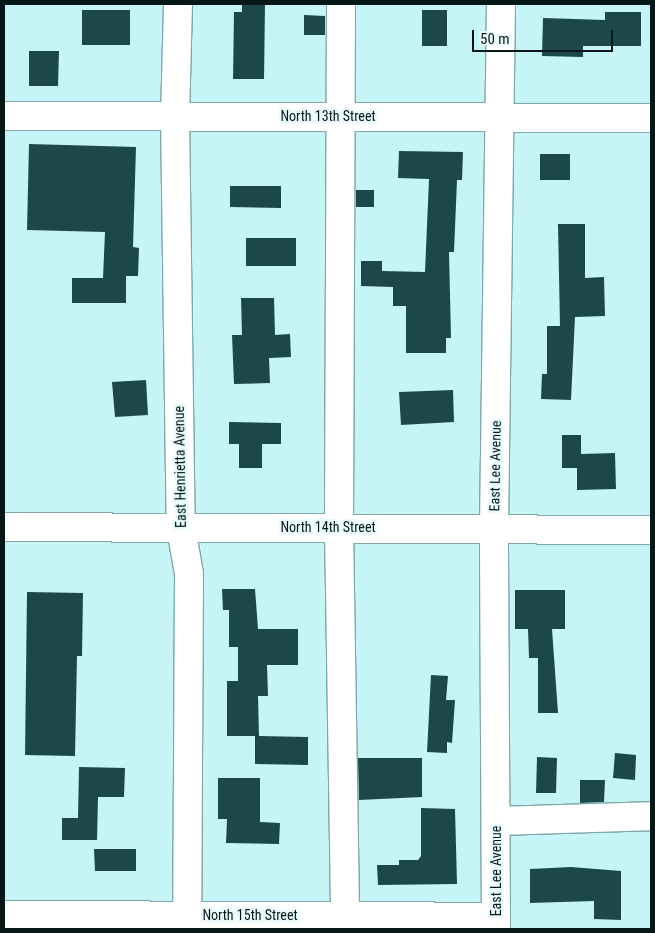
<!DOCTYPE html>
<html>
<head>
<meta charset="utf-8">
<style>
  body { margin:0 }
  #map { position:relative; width:655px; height:933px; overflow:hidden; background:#c6f4f7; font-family:"Roboto Condensed",sans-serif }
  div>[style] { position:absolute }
  .building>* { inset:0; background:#1d484b }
  .roads { filter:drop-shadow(1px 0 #7da8ac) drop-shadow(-1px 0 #7da8ac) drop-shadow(0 1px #7da8ac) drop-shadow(0 -1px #7da8ac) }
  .minor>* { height:28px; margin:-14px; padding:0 14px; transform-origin:14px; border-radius:14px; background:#fff }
  .major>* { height:28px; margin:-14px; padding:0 14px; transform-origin:14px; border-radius:14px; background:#fff }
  span { translate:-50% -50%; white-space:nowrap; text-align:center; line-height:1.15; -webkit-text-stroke:5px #e9fbfc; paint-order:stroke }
  .street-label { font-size:14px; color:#061718 }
  .frame { position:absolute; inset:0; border:5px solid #061718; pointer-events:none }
  .scale { position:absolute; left:472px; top:30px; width:141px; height:22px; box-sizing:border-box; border:2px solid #061718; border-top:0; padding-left:6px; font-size:15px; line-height:18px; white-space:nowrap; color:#061718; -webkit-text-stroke:4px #e9fbfc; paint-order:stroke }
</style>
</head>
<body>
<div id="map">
  <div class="building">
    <i style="clip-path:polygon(242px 4px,265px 4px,264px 79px,233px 79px,234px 12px,242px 12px)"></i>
    <i style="clip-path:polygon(82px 10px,130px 10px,130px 45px,82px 45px)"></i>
    <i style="clip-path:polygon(422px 10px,447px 10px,447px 46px,422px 46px)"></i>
    <i style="clip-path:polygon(605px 12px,641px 12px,641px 46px,583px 46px,583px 57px,542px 56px,543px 18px,605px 20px)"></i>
    <i style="clip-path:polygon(304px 15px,325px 16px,325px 35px,304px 35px)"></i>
    <i style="clip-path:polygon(29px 51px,59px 51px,58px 86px,29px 86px)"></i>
    <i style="clip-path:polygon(29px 144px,136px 147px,133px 247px,139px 248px,138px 276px,126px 276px,126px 303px,72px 303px,72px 278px,103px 278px,105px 232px,27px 230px)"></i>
    <i style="clip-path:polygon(399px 151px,463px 152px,462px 180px,457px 180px,454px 252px,449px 252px,451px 338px,446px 338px,446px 353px,406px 353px,406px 306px,393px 306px,393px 287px,361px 286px,361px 261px,382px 261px,382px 271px,425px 272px,429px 179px,398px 178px)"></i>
    <i style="clip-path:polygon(540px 154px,570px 154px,570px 180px,540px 180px)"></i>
    <i style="clip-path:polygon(230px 186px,281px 186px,281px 208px,230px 207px)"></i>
    <i style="clip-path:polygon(356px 190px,374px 190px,374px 207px,356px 207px)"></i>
    <i style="clip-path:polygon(558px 224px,585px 224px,585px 278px,604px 277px,605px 316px,575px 317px,571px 400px,541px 399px,542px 374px,547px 374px,547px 326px,560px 326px)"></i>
    <i style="clip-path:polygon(246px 238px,296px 238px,296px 266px,246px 266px)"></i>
    <i style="clip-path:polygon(241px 298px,274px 298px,275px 335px,290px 334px,291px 357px,269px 358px,270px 383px,234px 384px,232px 335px,242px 335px)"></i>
    <i style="clip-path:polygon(146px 380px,148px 415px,115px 417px,112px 382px)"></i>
    <i style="clip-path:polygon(453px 390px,454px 422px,401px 425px,399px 392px)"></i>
    <i style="clip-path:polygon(229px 422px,281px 423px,281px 444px,262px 444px,262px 468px,239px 468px,239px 444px,229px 444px)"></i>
    <i style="clip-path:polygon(562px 435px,581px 435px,581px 454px,615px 453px,616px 489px,577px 490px,577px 468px,562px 468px)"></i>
    <i style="clip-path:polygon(222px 589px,255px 589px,258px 629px,298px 629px,298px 665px,267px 665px,268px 696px,258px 696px,259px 736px,308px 737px,308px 765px,255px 764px,255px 736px,227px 736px,227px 681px,238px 681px,238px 647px,229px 647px,229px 610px,223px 610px)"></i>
    <i style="clip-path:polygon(515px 590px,565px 590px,565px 629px,552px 629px,558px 713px,538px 713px,538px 658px,529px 658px,528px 629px,515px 629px)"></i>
    <i style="clip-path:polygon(27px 592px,83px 593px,82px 656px,77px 656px,75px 756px,25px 755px)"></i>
    <i style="clip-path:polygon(431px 675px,448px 676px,446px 700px,455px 700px,452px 743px,447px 742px,447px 753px,427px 752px)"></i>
    <i style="clip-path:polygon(615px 753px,636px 755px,635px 780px,613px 778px)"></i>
    <i style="clip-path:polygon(537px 757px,557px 758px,556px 793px,536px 793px)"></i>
    <i style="clip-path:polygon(358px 758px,422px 758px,422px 797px,359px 800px)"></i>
    <i style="clip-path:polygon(79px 767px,125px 768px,124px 797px,98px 797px,97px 840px,62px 840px,62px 818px,78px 818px)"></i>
    <i style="clip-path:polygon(218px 778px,260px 778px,260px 822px,280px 823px,279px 844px,226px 843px,227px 819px,218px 819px)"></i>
    <i style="clip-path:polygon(580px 780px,605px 780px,604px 802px,580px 803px)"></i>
    <i style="clip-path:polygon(421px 808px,455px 809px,457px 884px,378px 885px,377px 865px,399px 865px,399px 860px,418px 860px,421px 856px)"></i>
    <i style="clip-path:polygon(94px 849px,136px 849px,136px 871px,95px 871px)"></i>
    <i style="clip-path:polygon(571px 867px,621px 871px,621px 920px,594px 919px,594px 901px,530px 903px,530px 869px)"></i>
  </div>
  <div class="roads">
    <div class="minor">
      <i style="left:178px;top:4px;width:112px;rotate:91.5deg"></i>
      <i style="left:175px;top:116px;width:412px;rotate:89.2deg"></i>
      <i style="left:181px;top:528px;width:47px;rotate:80.1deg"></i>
      <i style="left:189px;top:574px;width:355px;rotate:90.3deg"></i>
      <i style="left:341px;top:4px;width:522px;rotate:90.22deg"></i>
      <i style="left:339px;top:526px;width:403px;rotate:89.1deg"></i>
      <i style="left:4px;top:116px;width:647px;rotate:0.18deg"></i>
      <i style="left:496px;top:821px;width:155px;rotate:-1.8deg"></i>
      <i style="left:4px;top:915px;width:492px;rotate:0.2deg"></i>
      <i style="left:496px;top:929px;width:400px;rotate:-90.3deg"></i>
      <i style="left:494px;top:529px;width:525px;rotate:-89.24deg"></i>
    </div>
    <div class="major">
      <i style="left:4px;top:527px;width:647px;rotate:0.27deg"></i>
    </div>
  </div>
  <div class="street-label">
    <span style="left:328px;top:116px">North 13th Street</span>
    <span style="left:495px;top:466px;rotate:-89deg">East Lee Avenue</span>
    <span style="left:180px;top:467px;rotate:-91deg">East Henrietta Avenue</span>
    <span style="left:328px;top:527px">North 14th Street</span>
    <span style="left:496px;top:871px;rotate:-90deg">East Lee Avenue</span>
    <span style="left:250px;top:915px">North 15th Street</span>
  </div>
  <div class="frame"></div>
  <div class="scale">50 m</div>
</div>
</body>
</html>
